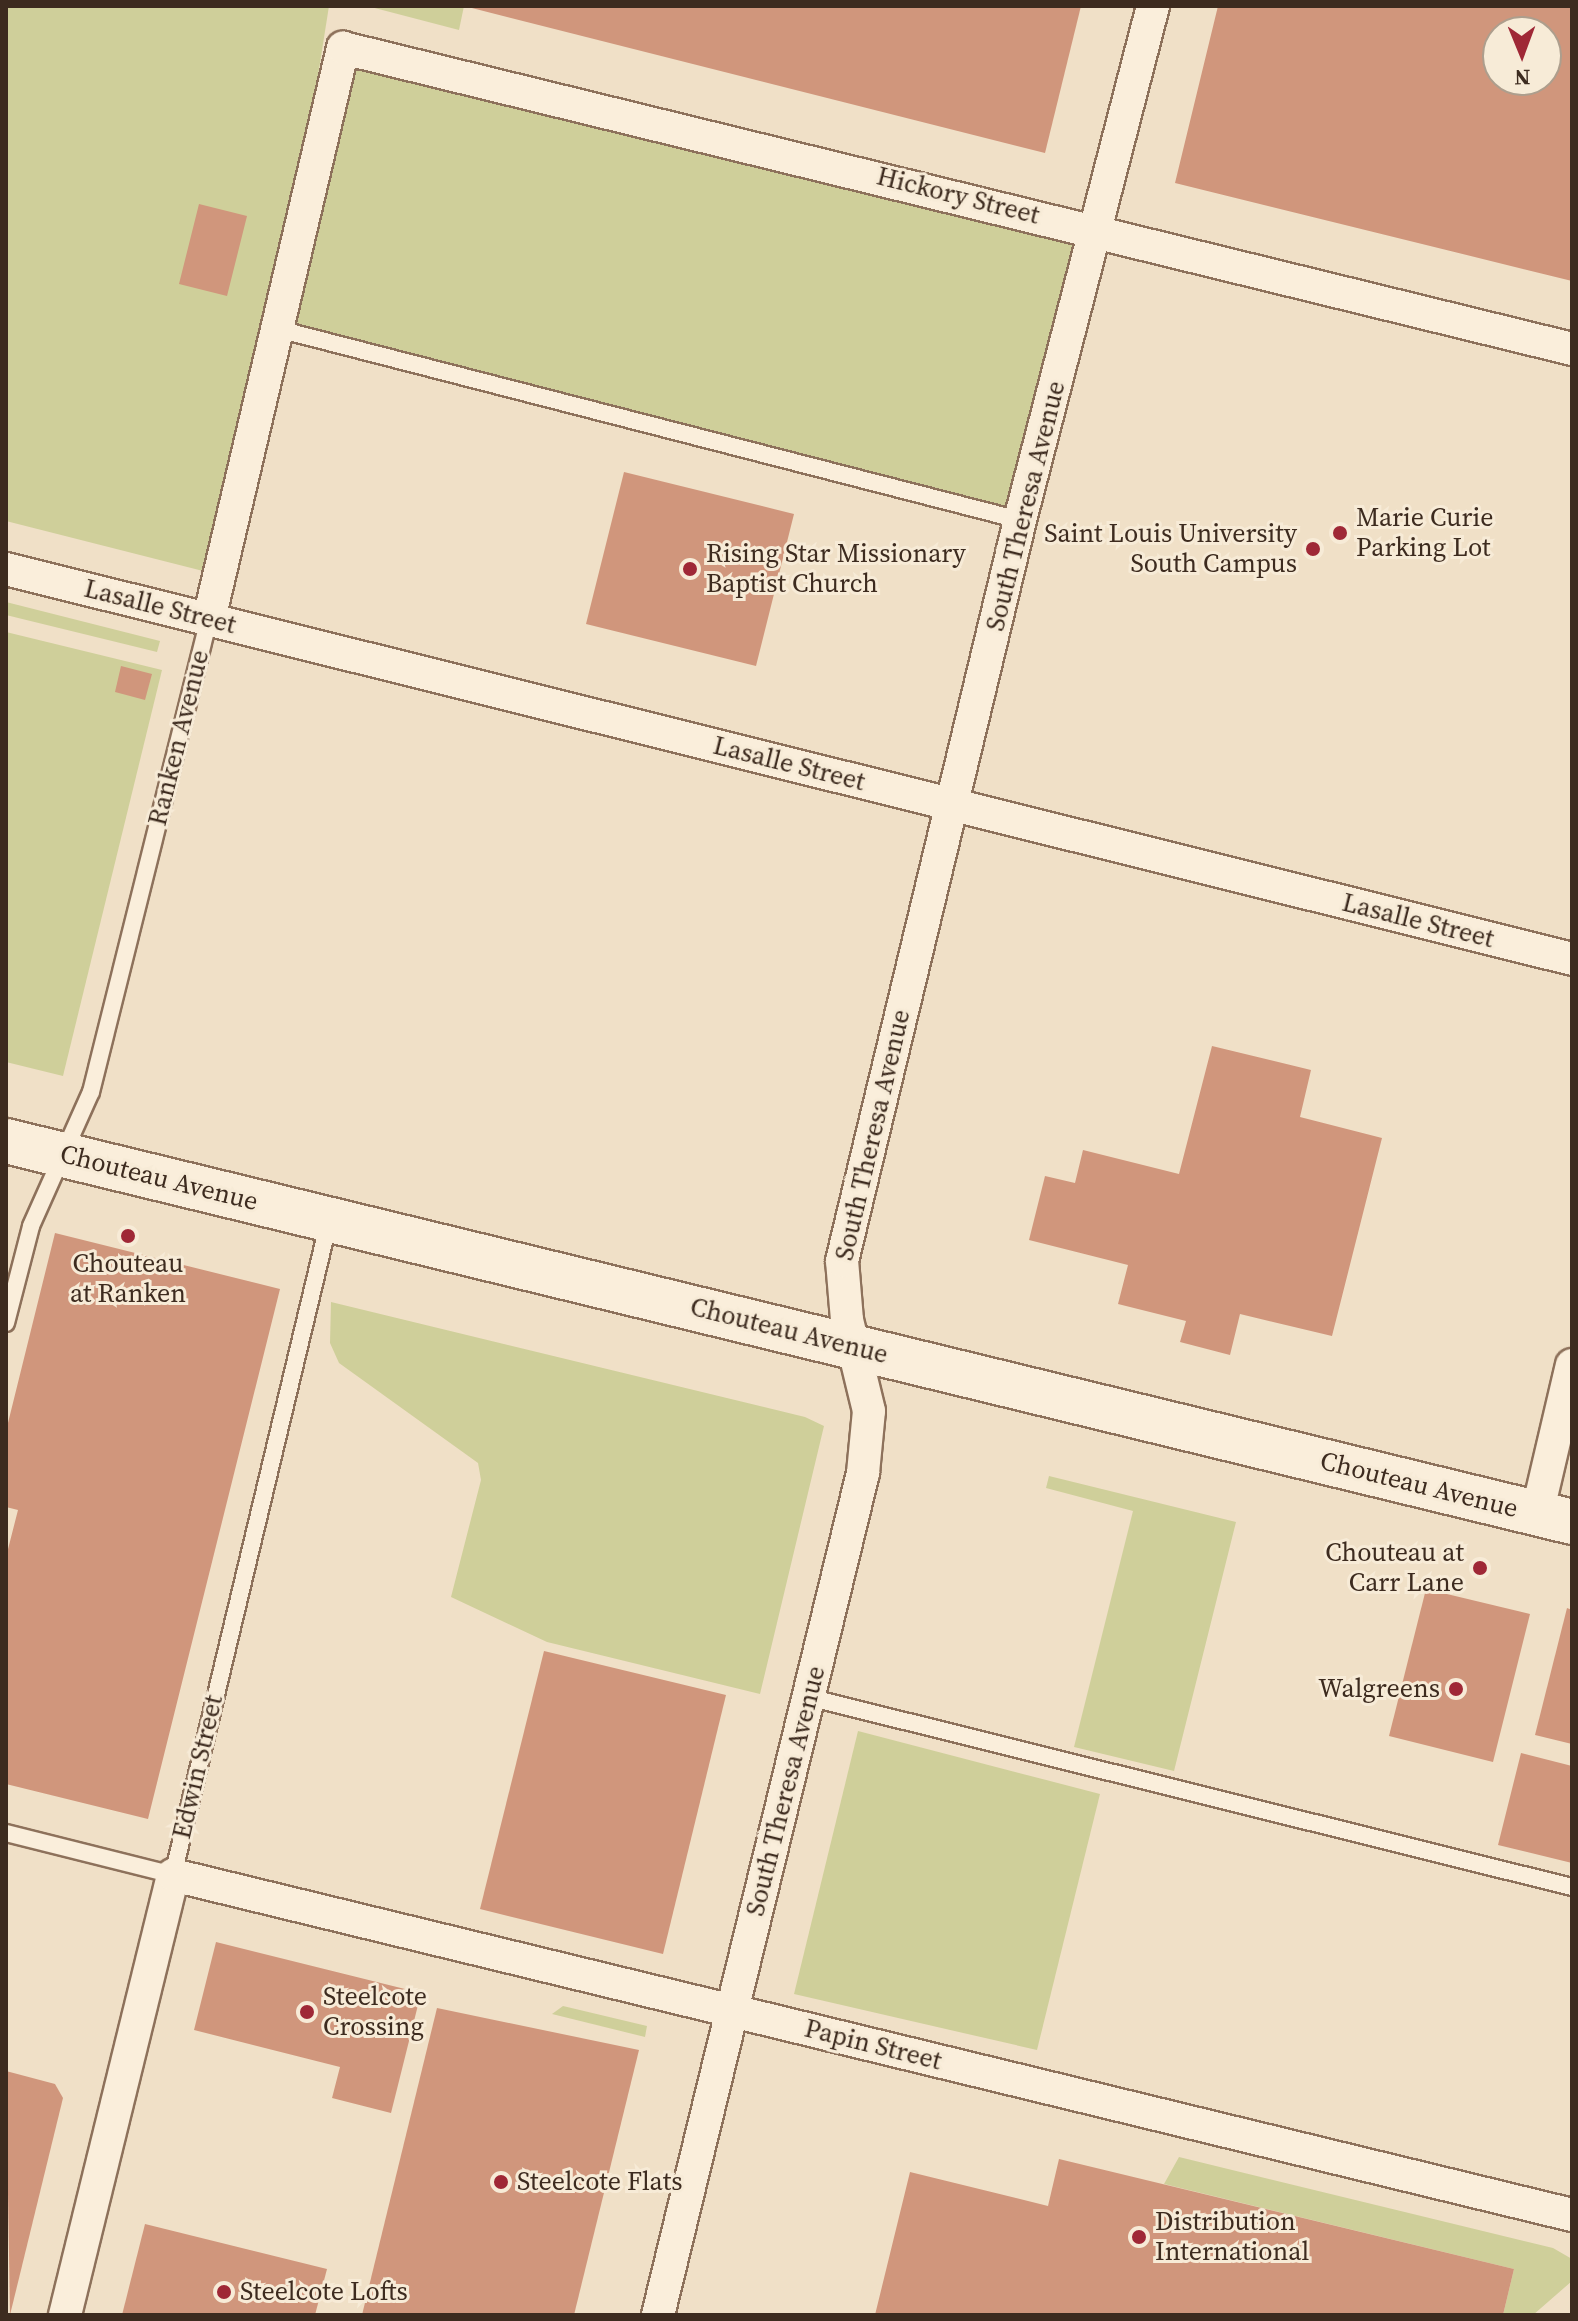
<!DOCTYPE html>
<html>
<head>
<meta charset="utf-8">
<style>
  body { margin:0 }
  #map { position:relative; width:1578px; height:2321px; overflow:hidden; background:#f0e0c7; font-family:"Source Serif 4",serif }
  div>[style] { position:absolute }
  .green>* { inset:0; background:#cfcf9a }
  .building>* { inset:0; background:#d0967c }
  .roads { filter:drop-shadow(2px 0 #8d715b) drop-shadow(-2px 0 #8d715b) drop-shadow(0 2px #8d715b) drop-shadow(0 -2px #8d715b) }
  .service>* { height:16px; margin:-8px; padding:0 8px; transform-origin:8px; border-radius:8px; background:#faeedb }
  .minor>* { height:32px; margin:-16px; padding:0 16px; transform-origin:16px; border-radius:16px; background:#faeedb }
  .secondary>* { height:44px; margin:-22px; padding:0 22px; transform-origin:22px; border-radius:22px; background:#faeedb }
  .dots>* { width:22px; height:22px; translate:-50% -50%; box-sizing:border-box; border:4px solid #f7ebd7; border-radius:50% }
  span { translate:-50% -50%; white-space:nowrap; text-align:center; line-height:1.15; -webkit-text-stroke:6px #f7ebd7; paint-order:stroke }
  .street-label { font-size:26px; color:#3d2b1f }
  .poi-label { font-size:26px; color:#3d2b1f }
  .left { translate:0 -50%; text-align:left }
  .right { translate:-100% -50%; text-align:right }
  .frame { position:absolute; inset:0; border:8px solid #3d2b1f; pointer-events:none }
  .north { position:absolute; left:1482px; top:16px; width:80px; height:80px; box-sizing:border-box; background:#f7ebd7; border:2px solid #ad9e8d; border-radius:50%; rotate:179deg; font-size:22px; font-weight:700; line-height:32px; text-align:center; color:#3d2b1f }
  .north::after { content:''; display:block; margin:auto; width:28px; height:36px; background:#9f2836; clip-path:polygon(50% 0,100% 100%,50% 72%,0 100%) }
</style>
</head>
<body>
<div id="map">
  <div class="green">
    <i style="clip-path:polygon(6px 6px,329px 6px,308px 139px,207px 572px,6px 521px)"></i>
    <i style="clip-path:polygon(367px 6px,464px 6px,459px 30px)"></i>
    <i style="clip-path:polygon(343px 48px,1097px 230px,1020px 520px,278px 329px)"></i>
    <i style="clip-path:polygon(6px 602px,160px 641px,157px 652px,6px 615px)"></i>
    <i style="clip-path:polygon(6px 632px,162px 670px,63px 1076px,6px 1062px)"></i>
    <i style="clip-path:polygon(331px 1302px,805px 1417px,824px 1426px,760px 1694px,547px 1642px,451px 1597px,481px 1480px,478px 1463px,339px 1363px,330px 1343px)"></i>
    <i style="clip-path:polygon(1049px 1476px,1236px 1522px,1174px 1771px,1074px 1747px,1133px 1511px,1046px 1488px)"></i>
    <i style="clip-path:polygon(858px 1731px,1100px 1794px,1037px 2050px,794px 1994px)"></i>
    <i style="clip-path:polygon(563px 2006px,647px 2026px,645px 2037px,552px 2014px)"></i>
    <i style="clip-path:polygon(1179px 2157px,1553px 2248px,1572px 2259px,1572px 2281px,1533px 2315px,1503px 2315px,1514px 2269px,1164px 2184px)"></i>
  </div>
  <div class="building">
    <i style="clip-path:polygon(464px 6px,1081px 6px,1045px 153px)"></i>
    <i style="clip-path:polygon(evenodd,1218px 6px,1572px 6px,1572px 281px,1175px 183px,1218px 6px,1498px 32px,1546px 32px,1546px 80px,1498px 80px,1498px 32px)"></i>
    <i style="clip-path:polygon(199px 204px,247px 216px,227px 296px,179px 284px)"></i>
    <i style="clip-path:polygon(624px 472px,794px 514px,756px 666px,586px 624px)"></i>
    <i style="clip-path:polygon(121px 666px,152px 674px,145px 700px,115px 692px)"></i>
    <i style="clip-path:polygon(1212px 1046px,1311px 1070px,1300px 1117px,1382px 1138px,1332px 1336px,1240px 1314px,1230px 1355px,1180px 1342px,1186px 1321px,1118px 1304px,1128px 1265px,1029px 1240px,1045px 1176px,1075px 1183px,1083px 1150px,1179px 1174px)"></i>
    <i style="clip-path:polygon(55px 1233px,280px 1289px,148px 1819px,6px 1784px,6px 1557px,18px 1510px,6px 1507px,6px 1431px)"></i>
    <i style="clip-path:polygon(1426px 1589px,1530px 1614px,1493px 1762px,1389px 1736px)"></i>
    <i style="clip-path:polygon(1567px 1608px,1572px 1610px,1572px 1744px,1535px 1735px)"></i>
    <i style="clip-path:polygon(544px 1651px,726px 1695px,663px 1954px,480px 1909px)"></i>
    <i style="clip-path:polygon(1521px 1753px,1572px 1766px,1572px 1863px,1498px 1845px)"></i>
    <i style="clip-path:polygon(216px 1942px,421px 1993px,391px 2113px,332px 2098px,340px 2067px,194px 2030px)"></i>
    <i style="clip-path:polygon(437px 2008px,639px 2050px,574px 2315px,362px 2315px)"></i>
    <i style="clip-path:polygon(6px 2071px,55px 2084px,63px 2098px,10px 2315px)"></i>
    <i style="clip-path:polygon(1059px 2159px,1514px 2269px,1503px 2315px,875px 2315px,910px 2172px,1048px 2206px)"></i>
    <i style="clip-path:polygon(145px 2224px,327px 2269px,315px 2315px,122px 2315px)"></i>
  </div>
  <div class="roads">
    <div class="service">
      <i style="left:278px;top:329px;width:766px;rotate:14.44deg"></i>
      <i style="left:6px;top:1323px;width:100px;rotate:-75.5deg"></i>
      <i style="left:31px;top:1226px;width:147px;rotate:-65.9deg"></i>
      <i style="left:91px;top:1092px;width:487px;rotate:-76deg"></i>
      <i style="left:808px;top:1697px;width:787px;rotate:13.97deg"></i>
      <i style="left:6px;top:1833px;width:172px;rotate:14.1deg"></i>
      <i style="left:173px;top:1875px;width:672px;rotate:-76.58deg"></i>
    </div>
    <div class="minor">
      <i style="left:6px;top:569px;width:1614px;rotate:13.98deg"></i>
      <i style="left:209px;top:619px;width:587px;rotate:-76.79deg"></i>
      <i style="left:343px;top:48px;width:1265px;rotate:13.76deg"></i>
      <i style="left:1537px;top:1514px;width:153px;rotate:-76.8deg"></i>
      <i style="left:65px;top:2315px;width:453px;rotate:-76.2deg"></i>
      <i style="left:173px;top:1875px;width:1440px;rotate:13.66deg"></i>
      <i style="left:658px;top:2315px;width:867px;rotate:-76.32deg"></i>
      <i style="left:863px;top:1473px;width:62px;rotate:-84.5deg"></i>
      <i style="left:869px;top:1411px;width:94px;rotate:-103.6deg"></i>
      <i style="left:847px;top:1320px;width:59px;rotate:-94.8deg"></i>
      <i style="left:842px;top:1261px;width:762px;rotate:-76.49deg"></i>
      <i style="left:1020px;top:520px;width:531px;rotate:-75.49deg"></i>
    </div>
    <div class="secondary">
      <i style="left:6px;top:1141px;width:1612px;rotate:13.67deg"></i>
    </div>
  </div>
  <div class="dots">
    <i style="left:1340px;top:533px;background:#9f2836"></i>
    <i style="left:1313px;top:549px;background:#9f2836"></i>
    <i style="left:690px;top:569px;background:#9f2836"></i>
    <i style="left:128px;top:1236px;background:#9f2836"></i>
    <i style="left:1480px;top:1568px;background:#9f2836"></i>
    <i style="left:1456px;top:1689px;background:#9f2836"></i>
    <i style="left:307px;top:2012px;background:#9f2836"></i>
    <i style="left:501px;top:2182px;background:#9f2836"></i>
    <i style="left:1139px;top:2237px;background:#9f2836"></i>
    <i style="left:224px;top:2292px;background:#9f2836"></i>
  </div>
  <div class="street-label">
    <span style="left:958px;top:196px;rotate:14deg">Hickory Street</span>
    <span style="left:1026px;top:506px;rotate:-76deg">South Theresa Avenue</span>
    <span style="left:160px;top:607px;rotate:14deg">Lasalle Street</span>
    <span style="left:179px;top:738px;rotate:-76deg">Ranken Avenue</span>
    <span style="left:789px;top:764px;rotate:14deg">Lasalle Street</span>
    <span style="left:1418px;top:921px;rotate:14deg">Lasalle Street</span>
    <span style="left:873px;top:1135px;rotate:-77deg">South Theresa Avenue</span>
    <span style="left:159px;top:1178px;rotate:14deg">Chouteau Avenue</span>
    <span style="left:789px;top:1331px;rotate:14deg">Chouteau Avenue</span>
    <span style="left:1419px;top:1485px;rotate:14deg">Chouteau Avenue</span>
    <span style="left:198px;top:1767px;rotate:-77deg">Edwin Street</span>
    <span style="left:786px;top:1791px;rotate:-76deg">South Theresa Avenue</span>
    <span style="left:873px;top:2045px;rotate:14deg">Papin Street</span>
  </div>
  <div class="poi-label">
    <span class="left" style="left:1356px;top:533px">Marie Curie<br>Parking Lot</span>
    <span class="right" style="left:1297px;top:549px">Saint Louis University<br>South Campus</span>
    <span class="left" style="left:706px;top:569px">Rising Star Missionary<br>Baptist Church</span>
    <span style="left:128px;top:1279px">Chouteau<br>at Ranken</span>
    <span class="right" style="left:1464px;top:1568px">Chouteau at<br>Carr Lane</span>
    <span class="right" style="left:1440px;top:1689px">Walgreens</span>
    <span class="left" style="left:323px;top:2012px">Steelcote<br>Crossing</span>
    <span class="left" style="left:517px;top:2182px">Steelcote Flats</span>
    <span class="left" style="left:1155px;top:2237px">Distribution<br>International</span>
    <span class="left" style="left:240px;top:2292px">Steelcote Lofts</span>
  </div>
  <div class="frame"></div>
  <div class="north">N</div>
</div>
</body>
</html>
